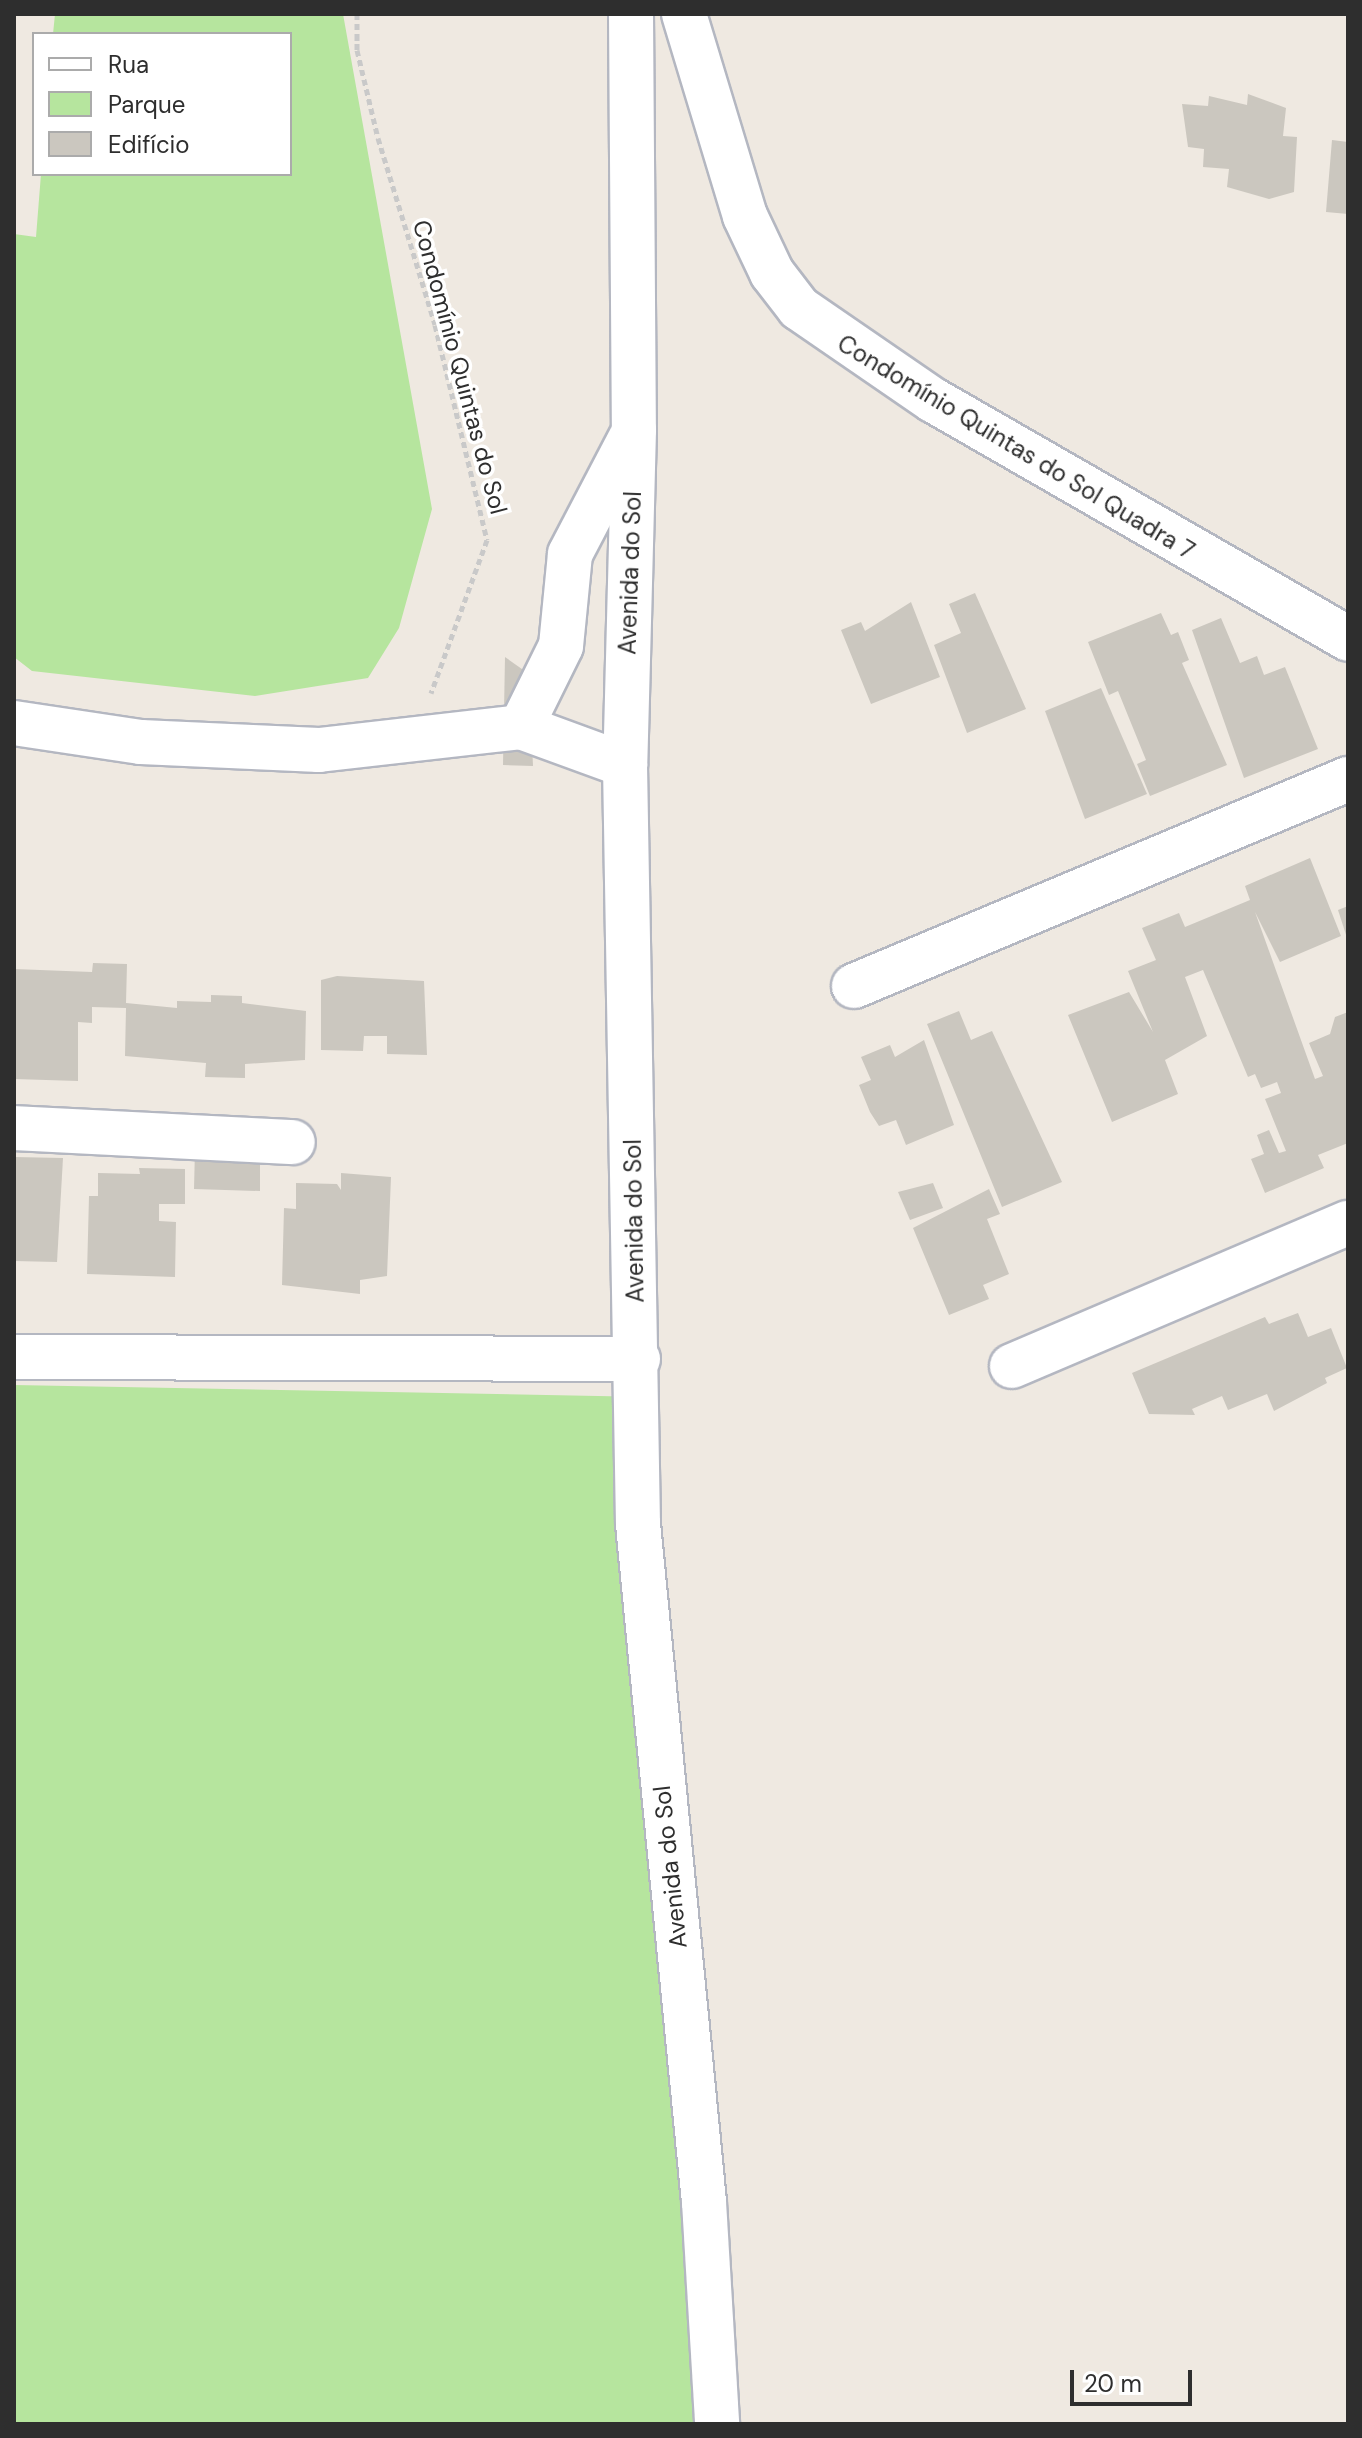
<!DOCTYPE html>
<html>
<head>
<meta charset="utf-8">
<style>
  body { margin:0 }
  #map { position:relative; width:1362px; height:2438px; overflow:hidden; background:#efe9e1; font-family:"DM Sans",sans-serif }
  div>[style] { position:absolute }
  .green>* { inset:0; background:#b6e59e }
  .building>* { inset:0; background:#cbc7bf }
  .path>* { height:5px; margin-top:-2.5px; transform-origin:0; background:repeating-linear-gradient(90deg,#c9c9c9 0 6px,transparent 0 10px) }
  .roads { filter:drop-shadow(2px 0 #b4b7c1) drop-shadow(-2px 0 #b4b7c1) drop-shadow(0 2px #b4b7c1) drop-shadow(0 -2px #b4b7c1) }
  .minor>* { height:44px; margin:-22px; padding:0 22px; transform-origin:22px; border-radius:22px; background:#fff }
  span { translate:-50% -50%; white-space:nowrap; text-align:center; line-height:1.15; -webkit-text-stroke:7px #fff; paint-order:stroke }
  .street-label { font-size:24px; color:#2e2e2e }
  .frame { position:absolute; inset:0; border:16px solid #2e2e2e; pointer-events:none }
  .legend { position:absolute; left:32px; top:32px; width:260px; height:144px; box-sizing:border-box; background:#fff; border:2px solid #ababab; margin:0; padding:10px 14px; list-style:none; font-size:24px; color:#2e2e2e }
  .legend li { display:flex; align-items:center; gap:16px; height:40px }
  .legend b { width:40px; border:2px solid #ababab }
  .scale { position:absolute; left:1070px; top:2370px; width:122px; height:36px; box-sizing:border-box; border:4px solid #2e2e2e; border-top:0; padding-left:10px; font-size:24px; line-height:28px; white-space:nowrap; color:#2e2e2e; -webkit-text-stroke:6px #fff; paint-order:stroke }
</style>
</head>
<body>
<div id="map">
  <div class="green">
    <i style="clip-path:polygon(55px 14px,343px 14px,432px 509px,399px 628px,368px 678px,255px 696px,32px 671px,14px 657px,14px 234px,36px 237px,41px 174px,290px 174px,290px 34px,53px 34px)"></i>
    <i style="clip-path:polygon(14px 1385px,649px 1397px,699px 2424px,14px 2424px)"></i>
  </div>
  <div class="building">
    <i style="clip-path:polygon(1248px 94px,1286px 108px,1283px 136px,1297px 137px,1294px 192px,1269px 199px,1227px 187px,1229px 169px,1203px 167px,1204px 149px,1188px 147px,1182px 104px,1208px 106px,1209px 96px,1247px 105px)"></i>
    <i style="clip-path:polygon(1332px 140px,1348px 142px,1348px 214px,1326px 212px)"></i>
    <i style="clip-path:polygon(975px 593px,1026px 709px,967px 733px,934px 645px,961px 633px,949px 604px)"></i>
    <i style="clip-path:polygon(911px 602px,940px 677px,871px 704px,841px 630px,861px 622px,865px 631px)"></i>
    <i style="clip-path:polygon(1161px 613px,1171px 635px,1178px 632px,1189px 660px,1182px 663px,1227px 765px,1150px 796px,1137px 764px,1146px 760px,1118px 691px,1109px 695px,1088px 642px)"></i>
    <i style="clip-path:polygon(1221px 618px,1240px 663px,1257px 656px,1264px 675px,1285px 667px,1318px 749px,1244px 778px,1192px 630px)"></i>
    <i style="clip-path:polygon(505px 657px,529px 674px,533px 766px,503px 765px)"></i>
    <i style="clip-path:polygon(1101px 688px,1147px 794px,1085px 819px,1045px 711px)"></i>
    <i style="clip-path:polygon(1310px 858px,1341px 936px,1280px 962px,1255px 912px,1315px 1079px,1323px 1076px,1309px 1043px,1330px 1034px,1335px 1017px,1348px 1012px,1348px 1143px,1318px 1155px,1324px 1168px,1265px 1193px,1251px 1159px,1264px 1154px,1257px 1135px,1269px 1130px,1279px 1153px,1286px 1151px,1265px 1099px,1281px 1093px,1277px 1082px,1261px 1088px,1255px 1074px,1248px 1077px,1203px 970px,1185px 977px,1207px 1036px,1165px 1060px,1178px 1094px,1112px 1122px,1068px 1015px,1129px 992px,1153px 1032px,1128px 971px,1156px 960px,1142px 928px,1179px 913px,1185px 927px,1250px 900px,1245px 886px)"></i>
    <i style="clip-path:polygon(1348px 906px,1348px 941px,1338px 910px)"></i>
    <i style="clip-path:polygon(93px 963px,127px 964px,126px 1003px,177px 1008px,177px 1001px,211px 1002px,211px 995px,242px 996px,242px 1003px,306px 1011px,305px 1060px,245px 1064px,245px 1078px,205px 1077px,206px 1063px,125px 1056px,126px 1008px,92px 1007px,92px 1023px,78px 1022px,78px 1081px,14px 1079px,14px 969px,92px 972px)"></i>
    <i style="clip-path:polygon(337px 976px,424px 981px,427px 1055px,387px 1054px,387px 1036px,364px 1036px,363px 1051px,321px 1050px,321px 980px)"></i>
    <i style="clip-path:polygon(959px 1011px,971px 1040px,992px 1031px,1062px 1182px,1002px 1207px,927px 1024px)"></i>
    <i style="clip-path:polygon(924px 1040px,954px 1125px,906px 1145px,896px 1120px,879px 1126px,870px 1112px,859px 1085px,871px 1080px,861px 1057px,890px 1045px,895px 1057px)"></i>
    <i style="clip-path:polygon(195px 1149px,260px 1151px,260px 1191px,194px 1189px)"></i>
    <i style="clip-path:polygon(14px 1157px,63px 1158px,57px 1262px,14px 1261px)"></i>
    <i style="clip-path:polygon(139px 1168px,185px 1169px,185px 1204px,159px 1204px,159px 1221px,176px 1222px,175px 1277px,87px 1274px,89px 1196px,98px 1196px,98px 1173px,140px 1174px)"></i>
    <i style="clip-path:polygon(341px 1173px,391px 1177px,387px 1276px,360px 1280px,360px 1294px,282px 1285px,284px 1208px,296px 1209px,296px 1183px,337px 1184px,341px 1190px)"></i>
    <i style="clip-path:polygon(933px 1183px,943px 1208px,910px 1220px,898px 1192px)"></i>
    <i style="clip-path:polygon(989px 1189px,1000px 1214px,987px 1219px,1009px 1274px,983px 1285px,989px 1299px,949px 1315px,913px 1228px)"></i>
    <i style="clip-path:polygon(1298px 1313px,1308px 1337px,1331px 1328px,1347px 1368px,1325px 1378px,1327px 1383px,1274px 1411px,1267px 1394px,1228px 1410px,1222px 1396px,1192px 1409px,1195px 1415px,1149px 1414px,1132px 1373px,1265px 1317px,1269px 1324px)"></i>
  </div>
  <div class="path">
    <i style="left:357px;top:14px;width:36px;rotate:90deg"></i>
    <i style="left:357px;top:50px;width:90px;rotate:76.6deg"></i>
    <i style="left:378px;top:138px;width:195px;rotate:73deg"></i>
    <i style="left:435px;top:325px;width:221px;rotate:76.4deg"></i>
    <i style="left:487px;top:540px;width:163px;rotate:110.1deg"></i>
  </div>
  <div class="roads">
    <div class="minor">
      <i style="left:631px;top:14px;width:416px;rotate:89.6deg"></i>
      <i style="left:634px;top:430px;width:335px;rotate:91.5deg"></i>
      <i style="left:625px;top:765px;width:759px;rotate:89.02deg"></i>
      <i style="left:638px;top:1524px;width:681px;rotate:84.44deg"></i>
      <i style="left:704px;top:2202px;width:222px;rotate:86.6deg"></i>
      <i style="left:684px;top:14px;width:211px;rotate:73.2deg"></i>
      <i style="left:745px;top:216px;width:63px;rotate:64.7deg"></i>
      <i style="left:772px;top:273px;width:44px;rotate:52.4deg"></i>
      <i style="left:799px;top:308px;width:163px;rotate:34.5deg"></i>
      <i style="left:933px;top:400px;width:479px;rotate:29.9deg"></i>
      <i style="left:14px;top:723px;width:128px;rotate:8.5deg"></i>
      <i style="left:141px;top:742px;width:178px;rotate:2.6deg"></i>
      <i style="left:319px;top:750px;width:203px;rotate:-6.5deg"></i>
      <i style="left:521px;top:727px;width:111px;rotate:20.1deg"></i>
      <i style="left:521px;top:727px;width:90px;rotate:-63.7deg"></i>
      <i style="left:561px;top:646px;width:92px;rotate:-84.4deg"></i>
      <i style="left:570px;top:554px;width:130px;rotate:-62.4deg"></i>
      <i style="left:854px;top:986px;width:536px;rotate:-22.74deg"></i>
      <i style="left:14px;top:1128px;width:279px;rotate:2.9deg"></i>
      <i style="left:14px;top:1357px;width:624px;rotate:0.18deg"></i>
      <i style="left:1012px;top:1366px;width:365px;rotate:-23.1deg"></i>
    </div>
  </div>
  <div class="street-label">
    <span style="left:460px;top:367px;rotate:75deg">Condomínio Quintas do Sol</span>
    <span style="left:1016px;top:447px;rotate:31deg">Condomínio Quintas do Sol Quadra 7</span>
    <span style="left:630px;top:573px;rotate:-88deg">Avenida do Sol</span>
    <span style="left:634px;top:1221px;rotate:-91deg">Avenida do Sol</span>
    <span style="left:670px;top:1867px;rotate:-96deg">Avenida do Sol</span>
  </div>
  <div class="frame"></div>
  <ul class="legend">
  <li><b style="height:10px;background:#fff"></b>Rua</li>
  <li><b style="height:22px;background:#b6e59e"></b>Parque</li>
  <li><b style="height:22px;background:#cbc7bf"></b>Edifício</li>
  </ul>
  <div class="scale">20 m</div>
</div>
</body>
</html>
